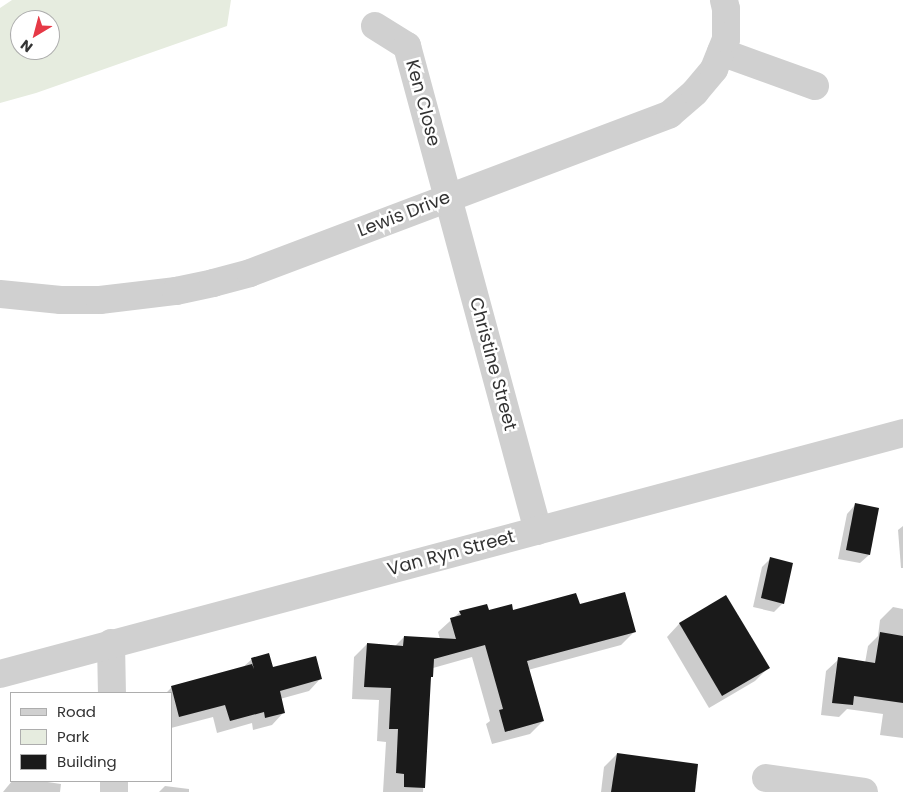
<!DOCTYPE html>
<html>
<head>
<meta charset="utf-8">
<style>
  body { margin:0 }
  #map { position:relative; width:903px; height:792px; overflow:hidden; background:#fff; font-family:Poppins,sans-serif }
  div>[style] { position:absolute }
  .green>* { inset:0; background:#e6ecdf }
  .shadow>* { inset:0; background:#0003 }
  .building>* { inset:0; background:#1a1a1a }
  .minor>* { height:28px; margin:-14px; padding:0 14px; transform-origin:14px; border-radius:14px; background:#d0d0d0 }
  span { translate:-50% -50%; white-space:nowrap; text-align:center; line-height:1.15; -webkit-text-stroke:5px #fff; paint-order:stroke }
  .street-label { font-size:18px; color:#333 }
  .legend { position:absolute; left:10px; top:692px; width:162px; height:90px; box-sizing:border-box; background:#fff; border:1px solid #adadad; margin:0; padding:6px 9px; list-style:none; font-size:15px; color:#333 }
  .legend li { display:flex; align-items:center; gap:10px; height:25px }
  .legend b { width:25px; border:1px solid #adadad }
  .north { position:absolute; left:10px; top:10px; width:50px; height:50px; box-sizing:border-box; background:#fff; border:1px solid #adadad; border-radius:50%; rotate:217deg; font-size:14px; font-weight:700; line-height:20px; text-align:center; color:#333 }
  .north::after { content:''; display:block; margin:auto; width:18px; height:22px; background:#e63946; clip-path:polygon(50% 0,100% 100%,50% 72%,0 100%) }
</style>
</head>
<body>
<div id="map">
  <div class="green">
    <i style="clip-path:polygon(evenodd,12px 0,231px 0,227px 26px,36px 93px,0 103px,0 8px,12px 0,20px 20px,50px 20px,50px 50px,20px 50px,20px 20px)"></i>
  </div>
  <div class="shadow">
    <i style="clip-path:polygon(855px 505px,869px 555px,860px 563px,838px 559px,847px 514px)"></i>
    <i style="clip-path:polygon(903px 526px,903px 568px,901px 568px,898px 530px)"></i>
    <i style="clip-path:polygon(771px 558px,783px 603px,774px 612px,753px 607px,762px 567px)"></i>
    <i style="clip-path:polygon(726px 597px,768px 668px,755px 681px,709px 708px,667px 637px,679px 624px)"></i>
    <i style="clip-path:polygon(579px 606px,634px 632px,621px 645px,528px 670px,543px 721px,530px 734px,492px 744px,486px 724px,490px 721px,472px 657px,433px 668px,430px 679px,423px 792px,383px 792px,386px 742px,377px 741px,379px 700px,352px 699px,354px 657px,367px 644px,395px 646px,404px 637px,440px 639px,438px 632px,460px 612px,513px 611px)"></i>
    <i style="clip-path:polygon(893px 607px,903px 609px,903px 738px,880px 735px,883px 714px,847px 709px,839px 717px,821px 715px,826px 671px,839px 659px,865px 663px,868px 646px,878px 636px,880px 620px)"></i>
    <i style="clip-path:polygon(252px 659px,272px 669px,321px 678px,309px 691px,280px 699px,284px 712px,272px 725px,253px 730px,252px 723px,217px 733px,213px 717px,171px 728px,171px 693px,166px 693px,172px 687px,242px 668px)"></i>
    <i style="clip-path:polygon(617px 754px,693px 792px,601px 792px,604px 767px)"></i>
    <i style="clip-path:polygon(12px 781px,41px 781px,61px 784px,60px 792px,3px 792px)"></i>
    <i style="clip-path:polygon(165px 786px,189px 789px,189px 792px,159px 792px)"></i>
  </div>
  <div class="building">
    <i style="clip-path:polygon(855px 503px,879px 508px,870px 555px,846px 550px)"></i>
    <i style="clip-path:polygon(770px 557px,793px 563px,784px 604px,761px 598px)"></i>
    <i style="clip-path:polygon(625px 592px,636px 632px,527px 661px,544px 721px,505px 732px,499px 710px,503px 709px,485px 645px,434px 659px,433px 677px,431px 677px,425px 788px,404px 787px,404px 774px,396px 773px,398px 729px,389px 729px,391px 688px,364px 687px,367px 643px,403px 646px,404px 636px,456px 639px,450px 618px,461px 615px,459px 611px,487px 604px,489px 610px,512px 604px,513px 610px,576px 593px,580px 604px)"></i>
    <i style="clip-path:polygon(726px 595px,770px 668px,722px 696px,679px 623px)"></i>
    <i style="clip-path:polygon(880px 632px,903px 636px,903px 703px,854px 696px,853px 705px,832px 703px,838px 657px,875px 663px)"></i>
    <i style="clip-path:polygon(269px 653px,273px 667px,316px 656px,322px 679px,280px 691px,285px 713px,265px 718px,264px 712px,230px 721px,225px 705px,179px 717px,171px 686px,252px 664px,254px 669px,251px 658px)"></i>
    <i style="clip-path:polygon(617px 753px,698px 764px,695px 792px,611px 792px)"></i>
  </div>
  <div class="minor">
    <i style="left:375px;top:26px;width:38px;rotate:32deg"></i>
    <i style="left:407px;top:46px;width:502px;rotate:74.88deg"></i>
    <i style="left:721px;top:52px;width:100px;rotate:19.9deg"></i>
    <i style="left:0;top:294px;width:61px;rotate:5.6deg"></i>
    <i style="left:61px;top:300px;width:39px"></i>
    <i style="left:100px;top:300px;width:77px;rotate:-6.8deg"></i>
    <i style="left:176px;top:291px;width:38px;rotate:-12deg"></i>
    <i style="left:213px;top:283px;width:38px;rotate:-15deg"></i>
    <i style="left:250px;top:273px;width:449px;rotate:-20.7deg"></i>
    <i style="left:670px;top:114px;width:33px;rotate:-41deg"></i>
    <i style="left:695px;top:92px;width:30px;rotate:-50deg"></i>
    <i style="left:714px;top:69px;width:32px;rotate:-68deg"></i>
    <i style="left:726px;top:39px;width:30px;rotate:-90deg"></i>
    <i style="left:726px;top:9px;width:9px;rotate:-103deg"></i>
    <i style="left:111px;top:643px;width:50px;rotate:88.9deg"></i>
    <i style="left:0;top:674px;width:935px;rotate:-14.94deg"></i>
    <i style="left:766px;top:778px;width:99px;rotate:8.1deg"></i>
    <i style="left:114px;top:781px;width:11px;rotate:90deg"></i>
  </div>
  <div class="street-label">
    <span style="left:423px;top:103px;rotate:75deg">Ken Close</span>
    <span style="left:404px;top:214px;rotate:-21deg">Lewis Drive</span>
    <span style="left:493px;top:364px;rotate:75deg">Christine Street</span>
    <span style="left:451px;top:553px;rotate:-15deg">Van Ryn Street</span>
  </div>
  <ul class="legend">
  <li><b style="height:6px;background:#d0d0d0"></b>Road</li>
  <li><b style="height:14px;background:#e6ecdf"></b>Park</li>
  <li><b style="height:14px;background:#1a1a1a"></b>Building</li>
  </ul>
  <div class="north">N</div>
</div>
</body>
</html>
